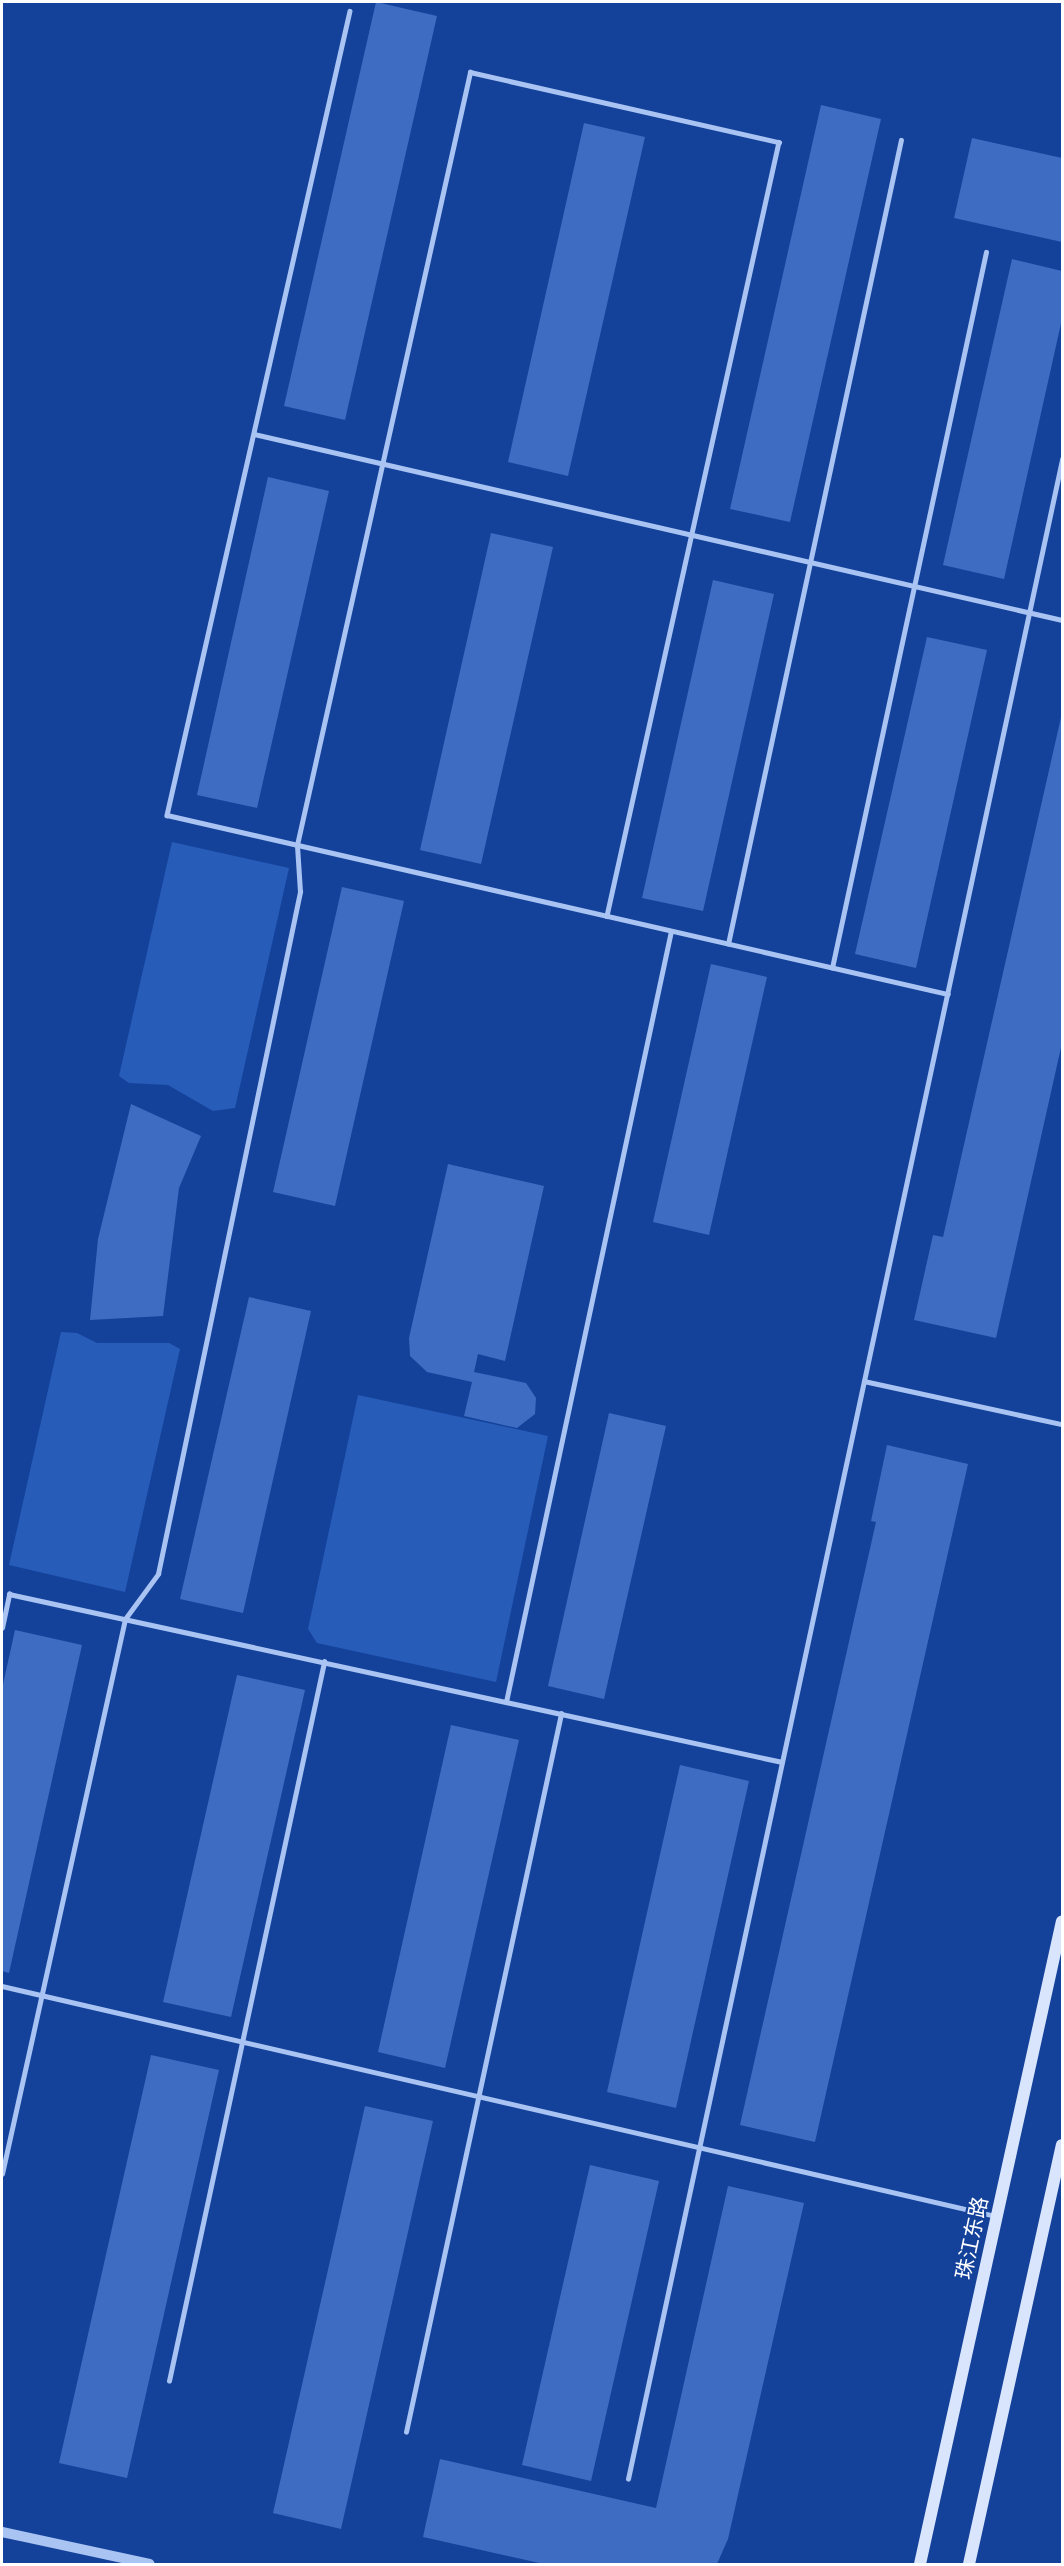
<!DOCTYPE html>
<html>
<head>
<meta charset="utf-8">
<style>
  body { margin:0 }
  #map { position:relative; width:1064px; height:2566px; overflow:hidden; background:#14429b; font-family:Arial,"Noto Sans SC",sans-serif }
  div>[style] { position:absolute }
  .green>* { inset:0; background:#275cb9 }
  .building>* { inset:0; background:#3d6cc2 }
  .service>* { height:4.5px; margin:-2.25px; padding:0 2.25px; transform-origin:2.25px; border-radius:2.25px; background:#a9c4f3 }
  .tertiary>* { height:10px; margin:-5px; padding:0 5px; transform-origin:5px; border-radius:5px; background:#a9c4f3 }
  .secondary>* { height:12px; margin:-6px; padding:0 6px; transform-origin:6px; border-radius:6px; background:#d9e5fd }
  span { translate:-50% -50%; white-space:nowrap; text-align:center; line-height:1.15; -webkit-text-stroke:4.5px #14429b; paint-order:stroke }
  .street-label { font-size:21px; color:#fff }
  .frame { position:absolute; inset:0; border:3px solid #fff; pointer-events:none }
</style>
</head>
<body>
<div id="map">
  <div class="green">
    <i style="clip-path:polygon(172px 842px,289px 868px,235px 1108px,213px 1111px,168px 1085px,129px 1083px,119px 1076px)"></i>
    <i style="clip-path:polygon(61px 1332px,77px 1333px,97px 1343px,169px 1343px,180px 1349px,125px 1592px,9px 1565px)"></i>
    <i style="clip-path:polygon(358px 1395px,548px 1436px,496px 1682px,317px 1643px,308px 1629px)"></i>
  </div>
  <div class="building">
    <i style="clip-path:polygon(376px 2px,437px 16px,345px 420px,284px 406px)"></i>
    <i style="clip-path:polygon(821px 105px,881px 119px,790px 522px,730px 509px)"></i>
    <i style="clip-path:polygon(584px 123px,645px 137px,568px 476px,508px 462px)"></i>
    <i style="clip-path:polygon(972px 138px,1062px 158px,1062px 242px,954px 218px)"></i>
    <i style="clip-path:polygon(1012px 259px,1062px 271px,1062px 319px,1004px 579px,943px 565px)"></i>
    <i style="clip-path:polygon(268px 477px,329px 491px,257px 808px,197px 795px)"></i>
    <i style="clip-path:polygon(491px 533px,553px 547px,481px 864px,420px 850px)"></i>
    <i style="clip-path:polygon(713px 580px,774px 594px,703px 911px,642px 898px)"></i>
    <i style="clip-path:polygon(927px 637px,987px 650px,916px 968px,855px 954px)"></i>
    <i style="clip-path:polygon(1062px 713px,1062px 1043px,996px 1338px,914px 1320px,933px 1235px,943px 1237px)"></i>
    <i style="clip-path:polygon(342px 887px,404px 901px,335px 1206px,273px 1192px)"></i>
    <i style="clip-path:polygon(711px 964px,767px 977px,709px 1235px,653px 1222px)"></i>
    <i style="clip-path:polygon(131px 1104px,201px 1136px,179px 1188px,163px 1316px,90px 1320px,98px 1239px)"></i>
    <i style="clip-path:polygon(448px 1164px,544px 1186px,505px 1361px,478px 1354px,474px 1372px,526px 1383px,536px 1398px,535px 1414px,517px 1428px,464px 1416px,472px 1382px,427px 1372px,410px 1356px,409px 1338px)"></i>
    <i style="clip-path:polygon(249px 1297px,311px 1311px,243px 1613px,180px 1599px)"></i>
    <i style="clip-path:polygon(609px 1413px,666px 1426px,604px 1699px,548px 1686px)"></i>
    <i style="clip-path:polygon(887px 1445px,968px 1464px,815px 2142px,740px 2125px,876px 1522px,871px 1521px)"></i>
    <i style="clip-path:polygon(15px 1630px,82px 1645px,9px 1973px,2px 1971px,2px 1689px)"></i>
    <i style="clip-path:polygon(237px 1675px,305px 1690px,231px 2017px,163px 2002px)"></i>
    <i style="clip-path:polygon(451px 1725px,519px 1740px,445px 2068px,378px 2052px)"></i>
    <i style="clip-path:polygon(680px 1765px,749px 1781px,676px 2108px,607px 2092px)"></i>
    <i style="clip-path:polygon(151px 2055px,219px 2070px,127px 2478px,59px 2463px)"></i>
    <i style="clip-path:polygon(365px 2106px,433px 2121px,341px 2529px,273px 2513px)"></i>
    <i style="clip-path:polygon(590px 2165px,659px 2181px,591px 2481px,522px 2465px)"></i>
    <i style="clip-path:polygon(728px 2186px,804px 2203px,728px 2539px,717px 2564px,544px 2564px,423px 2537px,440px 2459px,656px 2508px)"></i>
  </div>
  <div class="service">
    <i style="left:350px;top:11px;width:825px;rotate:102.82deg"></i>
    <i style="left:167px;top:815px;width:801px;rotate:12.91deg"></i>
    <i style="left:254px;top:434px;width:829px;rotate:12.96deg"></i>
    <i style="left:728px;top:944px;width:822px;rotate:-77.86deg"></i>
    <i style="left:832px;top:968px;width:732px;rotate:-77.86deg"></i>
    <i style="left:864px;top:1381px;width:203px;rotate:12.3deg"></i>
    <i style="left:2px;top:1628px;width:35px;rotate:-78deg"></i>
    <i style="left:9px;top:1594px;width:791px;rotate:12.26deg"></i>
    <i style="left:506px;top:1702px;width:788px;rotate:-77.92deg"></i>
    <i style="left:2px;top:1986px;width:1020px;rotate:13.03deg"></i>
    <i style="left:2px;top:2174px;width:568px;rotate:-77.5deg"></i>
    <i style="left:125px;top:1619px;width:56px;rotate:-53.7deg"></i>
    <i style="left:158px;top:1574px;width:697px;rotate:-78.24deg"></i>
    <i style="left:300px;top:892px;width:47px;rotate:-93.7deg"></i>
    <i style="left:297px;top:845px;width:792px;rotate:-77.38deg"></i>
    <i style="left:470px;top:72px;width:317px;rotate:12.8deg"></i>
    <i style="left:779px;top:142px;width:793px;rotate:102.53deg"></i>
    <i style="left:169px;top:2381px;width:736px;rotate:-77.83deg"></i>
    <i style="left:406px;top:2432px;width:735px;rotate:-77.82deg"></i>
    <i style="left:628px;top:2479px;width:2066px;rotate:-77.87deg"></i>
  </div>
  <div class="tertiary">
    <i style="left:2px;top:2532px;width:151px;rotate:12.2deg"></i>
  </div>
  <div class="secondary">
    <i style="left:920px;top:2564px;width:658px;rotate:-77.55deg"></i>
    <i style="left:969px;top:2564px;width:429px;rotate:-77.5deg"></i>
  </div>
  <div class="street-label">
    <span style="left:972px;top:2238px;rotate:-78deg">珠江东路</span>
  </div>
  <div class="frame"></div>
</div>
</body>
</html>
